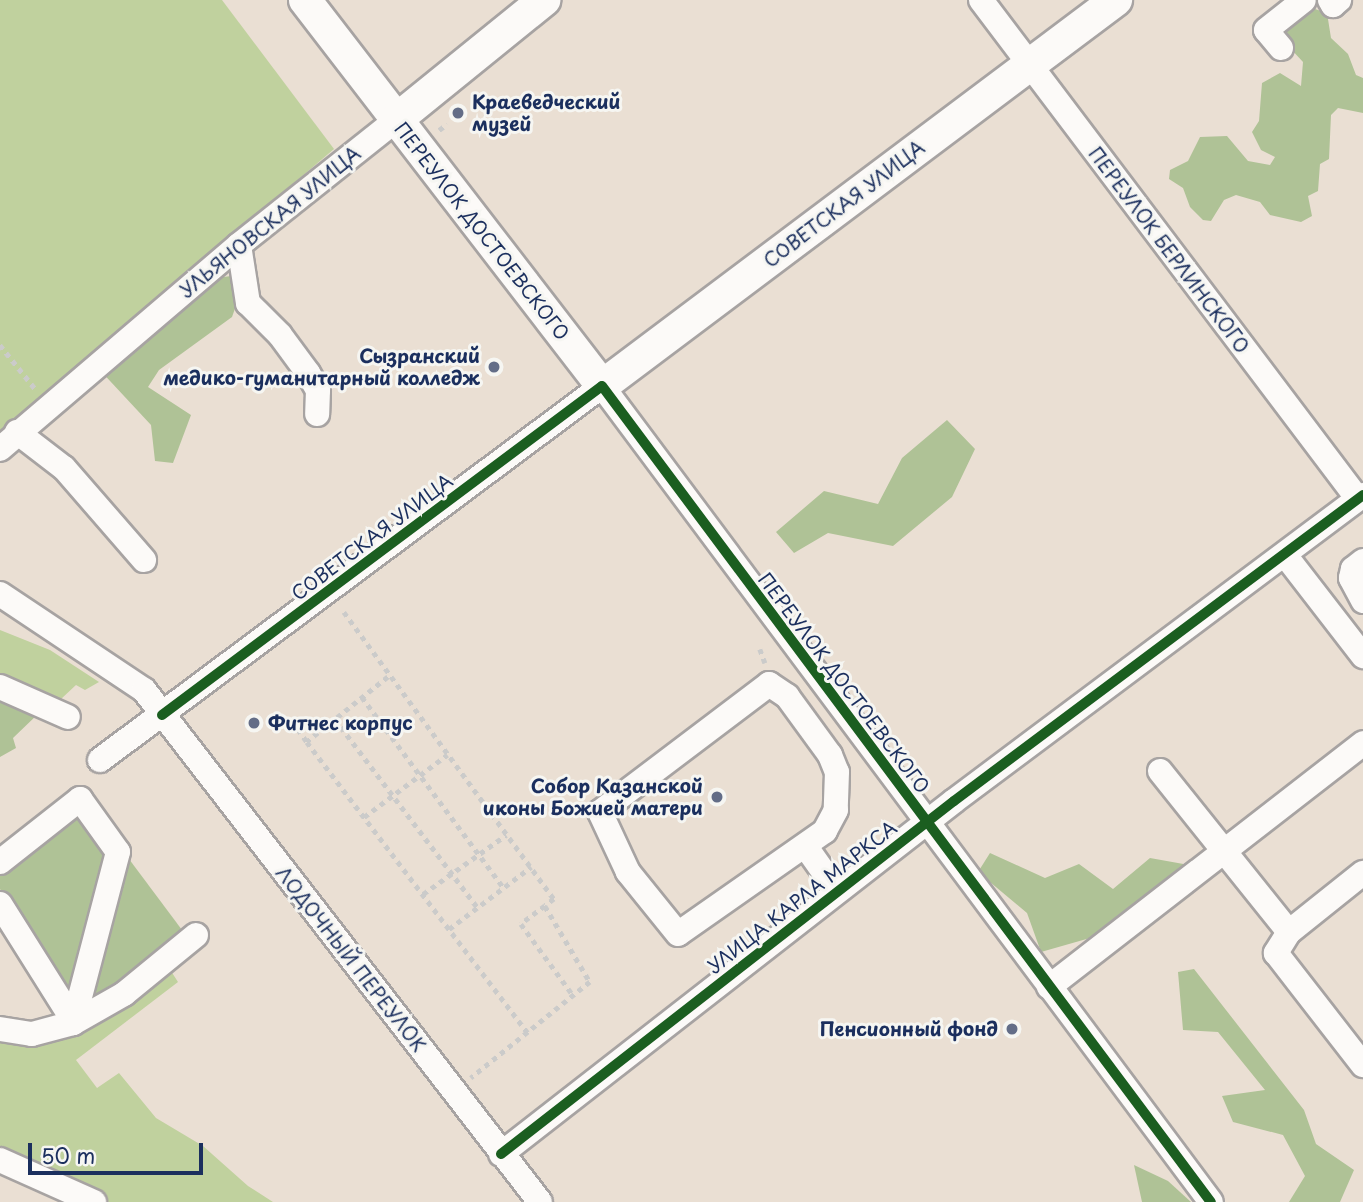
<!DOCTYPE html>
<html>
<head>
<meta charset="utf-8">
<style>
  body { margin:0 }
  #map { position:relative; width:1363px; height:1202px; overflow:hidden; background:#eadfd3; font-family:"Playpen Sans",sans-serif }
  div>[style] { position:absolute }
  .green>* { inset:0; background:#c0d19e }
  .forest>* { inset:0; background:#afc296 }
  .path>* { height:4.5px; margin-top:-2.25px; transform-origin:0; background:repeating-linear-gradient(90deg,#cbcbca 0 5px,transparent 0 10px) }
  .roads { filter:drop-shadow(2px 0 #a7a3a2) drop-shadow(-2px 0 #a7a3a2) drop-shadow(0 2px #a7a3a2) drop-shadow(0 -2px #a7a3a2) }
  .minor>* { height:24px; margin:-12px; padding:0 12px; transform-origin:12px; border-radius:12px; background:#fcfaf8 }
  .major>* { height:32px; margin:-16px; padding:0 16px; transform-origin:16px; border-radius:16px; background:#fcfaf8 }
  .cycleway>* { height:10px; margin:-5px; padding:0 5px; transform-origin:5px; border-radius:5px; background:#1b5e20 }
  .dots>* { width:19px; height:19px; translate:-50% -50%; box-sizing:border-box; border:4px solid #f6f6f2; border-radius:50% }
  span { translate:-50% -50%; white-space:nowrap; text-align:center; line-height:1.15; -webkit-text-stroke:6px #f6f6f2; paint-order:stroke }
  .poi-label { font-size:19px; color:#1b2f5e; font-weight:700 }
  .left { translate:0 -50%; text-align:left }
  .right { translate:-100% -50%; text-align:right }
  .street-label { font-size:19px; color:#1b2f5e }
  .scale { position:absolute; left:28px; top:1143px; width:175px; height:32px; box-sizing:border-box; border:4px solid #1b2f5e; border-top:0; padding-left:9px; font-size:21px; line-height:24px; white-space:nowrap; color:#1b2f5e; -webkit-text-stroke:5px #f6f6f2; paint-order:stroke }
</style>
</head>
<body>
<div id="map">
  <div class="green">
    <i style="clip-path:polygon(0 0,222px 0,334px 149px,0 434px)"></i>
    <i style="clip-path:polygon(0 630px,50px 650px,99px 682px,85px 690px,76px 685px,61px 699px,63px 706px,0 680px)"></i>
    <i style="clip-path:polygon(169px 968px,178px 982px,76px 1060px,97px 1088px,119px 1073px,156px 1118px,203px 1146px,248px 1186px,273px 1202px,109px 1202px,0 1155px,0 1036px,13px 1041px)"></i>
  </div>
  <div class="forest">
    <i style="clip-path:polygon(1315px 9px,1327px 13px,1331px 38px,1348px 54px,1356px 75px,1363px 78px,1363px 113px,1338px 108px,1331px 115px,1329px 159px,1320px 164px,1318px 191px,1308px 196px,1312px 216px,1301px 222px,1270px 215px,1260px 202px,1236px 195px,1224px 200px,1211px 221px,1203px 220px,1190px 207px,1183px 188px,1169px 179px,1170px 170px,1188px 161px,1200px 137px,1227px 136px,1248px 161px,1270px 165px,1275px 157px,1261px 150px,1252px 132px,1259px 121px,1262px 83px,1280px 73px,1301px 86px,1303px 62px,1290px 48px,1284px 31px)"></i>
    <i style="clip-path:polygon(231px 276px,243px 286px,232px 317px,159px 370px,148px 387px,191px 415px,173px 463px,155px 461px,151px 425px,97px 367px,209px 279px)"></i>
    <i style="clip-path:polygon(947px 420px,975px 449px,952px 497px,893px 546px,828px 533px,794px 553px,776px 532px,824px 491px,878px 504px,902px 458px)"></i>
    <i style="clip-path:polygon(0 692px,39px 713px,13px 738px,16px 748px,0 757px)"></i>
    <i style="clip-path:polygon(80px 806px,114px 853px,67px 1000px,0 889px,0 870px)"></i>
    <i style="clip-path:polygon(990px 853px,1045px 878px,1079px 864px,1113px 889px,1150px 858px,1189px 865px,1104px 934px,1041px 952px,1027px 913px,978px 872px)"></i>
    <i style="clip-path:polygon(126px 855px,185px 934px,138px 976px,84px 1007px)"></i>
    <i style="clip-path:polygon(1194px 969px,1304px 1110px,1316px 1144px,1354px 1170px,1340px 1202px,1289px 1202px,1305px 1176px,1283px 1135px,1233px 1122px,1222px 1096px,1265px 1090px,1218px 1032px,1183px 1030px,1178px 972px)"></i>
    <i style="clip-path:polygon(1134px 1165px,1168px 1181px,1191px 1202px,1142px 1202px)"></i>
  </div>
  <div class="path">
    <i style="left:439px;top:130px;width:10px;rotate:-37deg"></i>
    <i style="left:0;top:345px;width:59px;rotate:51.2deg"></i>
    <i style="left:344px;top:612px;width:356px;rotate:53.8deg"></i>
    <i style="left:554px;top:899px;width:11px;rotate:142deg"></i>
    <i style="left:545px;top:906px;width:88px;rotate:59.4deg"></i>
    <i style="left:590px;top:982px;width:153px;rotate:141.1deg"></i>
    <i style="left:760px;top:649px;width:15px;rotate:70deg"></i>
    <i style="left:388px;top:677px;width:104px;rotate:141.3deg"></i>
    <i style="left:307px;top:742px;width:365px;rotate:52.8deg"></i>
    <i style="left:362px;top:697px;width:238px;rotate:53.4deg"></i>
    <i style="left:335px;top:719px;width:236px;rotate:52.9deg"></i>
    <i style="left:298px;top:729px;width:16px;rotate:55deg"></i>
    <i style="left:364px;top:817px;width:104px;rotate:-36.8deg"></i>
    <i style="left:423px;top:894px;width:102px;rotate:-35.4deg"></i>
    <i style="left:545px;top:906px;width:30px;rotate:143deg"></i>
    <i style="left:521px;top:924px;width:88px;rotate:53.8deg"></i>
    <i style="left:449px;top:929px;width:103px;rotate:-37.1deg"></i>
  </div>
  <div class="roads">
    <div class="minor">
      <i style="left:981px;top:0;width:625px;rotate:52.93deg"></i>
      <i style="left:1330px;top:0;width:6px;rotate:59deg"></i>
      <i style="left:1333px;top:5px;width:8px;rotate:-40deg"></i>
      <i style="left:1281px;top:48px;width:23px;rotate:-130deg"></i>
      <i style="left:1266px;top:30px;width:48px;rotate:-38.3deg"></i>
      <i style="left:239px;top:245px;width:59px;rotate:81.2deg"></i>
      <i style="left:248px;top:303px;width:45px;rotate:45deg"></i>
      <i style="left:280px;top:335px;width:47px;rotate:53.6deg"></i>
      <i style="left:308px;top:373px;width:20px;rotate:60deg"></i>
      <i style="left:318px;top:390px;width:24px;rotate:92deg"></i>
      <i style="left:17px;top:432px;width:59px;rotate:37.5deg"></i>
      <i style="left:64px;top:468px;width:122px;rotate:49deg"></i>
      <i style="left:0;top:449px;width:314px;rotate:-40.5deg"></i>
      <i style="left:239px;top:245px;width:201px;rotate:-38.5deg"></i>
      <i style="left:1285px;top:555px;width:128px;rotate:52.3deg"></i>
      <i style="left:1363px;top:561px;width:13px;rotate:141deg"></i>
      <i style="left:1353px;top:569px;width:9px;rotate:103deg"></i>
      <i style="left:1351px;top:578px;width:26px;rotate:62deg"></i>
      <i style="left:0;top:594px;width:173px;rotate:33.7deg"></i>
      <i style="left:144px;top:690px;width:647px;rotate:52.28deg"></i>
      <i style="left:769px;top:684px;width:22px;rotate:34deg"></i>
      <i style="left:787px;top:696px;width:73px;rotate:53.9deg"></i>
      <i style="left:830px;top:755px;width:18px;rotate:68deg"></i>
      <i style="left:837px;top:772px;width:38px;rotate:92deg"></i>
      <i style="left:836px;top:810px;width:24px;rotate:118deg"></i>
      <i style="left:825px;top:831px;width:179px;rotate:145deg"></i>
      <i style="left:678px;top:934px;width:80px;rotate:-128.9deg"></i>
      <i style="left:628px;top:872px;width:66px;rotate:-115deg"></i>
      <i style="left:600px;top:812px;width:212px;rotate:-37.1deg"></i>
      <i style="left:0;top:687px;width:74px;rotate:23.8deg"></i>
      <i style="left:100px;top:760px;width:626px;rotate:-36.69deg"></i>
      <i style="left:602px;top:386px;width:1018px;rotate:53.27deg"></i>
      <i style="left:1160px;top:771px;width:206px;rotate:51.3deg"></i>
      <i style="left:1289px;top:932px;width:95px;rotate:-38.6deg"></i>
      <i style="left:806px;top:847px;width:54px;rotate:54.8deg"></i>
      <i style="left:0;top:862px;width:102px;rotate:-38.2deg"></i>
      <i style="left:80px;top:799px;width:65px;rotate:54.4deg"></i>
      <i style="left:118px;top:852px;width:177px;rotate:104.7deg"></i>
      <i style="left:0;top:904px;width:136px;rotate:57.9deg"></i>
      <i style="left:1289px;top:932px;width:25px;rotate:122deg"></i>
      <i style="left:1276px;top:953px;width:142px;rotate:52.2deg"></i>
      <i style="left:1049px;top:987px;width:398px;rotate:-37.8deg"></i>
      <i style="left:0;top:1029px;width:32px;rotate:9deg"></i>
      <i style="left:32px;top:1034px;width:42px;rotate:-15deg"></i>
      <i style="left:73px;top:1023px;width:59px;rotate:-29.6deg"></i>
      <i style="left:124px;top:994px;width:93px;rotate:-39.3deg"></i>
      <i style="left:501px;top:1154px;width:574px;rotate:-37.93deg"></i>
      <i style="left:954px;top:801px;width:511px;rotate:-36.8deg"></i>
      <i style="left:0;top:1160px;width:103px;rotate:24.1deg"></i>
    </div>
    <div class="major">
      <i style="left:305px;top:0;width:487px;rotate:52.4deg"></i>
      <i style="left:602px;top:386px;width:643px;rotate:-36.91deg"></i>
      <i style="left:396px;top:120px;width:191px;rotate:-39deg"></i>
    </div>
  </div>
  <div class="cycleway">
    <i style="left:162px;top:715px;width:549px;rotate:-36.79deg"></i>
    <i style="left:602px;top:386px;width:1018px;rotate:53.27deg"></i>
    <i style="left:501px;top:1154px;width:574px;rotate:-37.93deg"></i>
    <i style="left:954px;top:801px;width:511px;rotate:-36.8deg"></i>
  </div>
  <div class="dots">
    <i style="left:458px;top:113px;background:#636d87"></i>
    <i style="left:494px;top:367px;background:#636d87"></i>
    <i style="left:254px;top:723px;background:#636d87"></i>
    <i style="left:717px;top:797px;background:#636d87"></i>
    <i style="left:1012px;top:1029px;background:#636d87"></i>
  </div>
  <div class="poi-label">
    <span class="left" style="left:472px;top:113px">Краеведческий<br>музей</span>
    <span class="right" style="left:480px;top:367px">Сызранский<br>медико-гуманитарный колледж</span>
    <span class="left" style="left:268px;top:723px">Фитнес корпус</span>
    <span class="right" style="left:703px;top:797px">Собор Казанской<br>иконы Божией матери</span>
    <span class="right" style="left:998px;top:1029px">Пенсионный фонд</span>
  </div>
  <div class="street-label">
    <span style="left:844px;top:204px;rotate:-37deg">СОВЕТСКАЯ УЛИЦА</span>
    <span style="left:270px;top:222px;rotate:-39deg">УЛЬЯНОВСКАЯ УЛИЦА</span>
    <span style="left:482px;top:231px;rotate:52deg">ПЕРЕУЛОК ДОСТОЕВСКОГО</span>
    <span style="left:1169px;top:250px;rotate:53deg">ПЕРЕУЛОК БЕРЛИНСКОГО</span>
    <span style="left:372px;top:537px;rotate:-37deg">СОВЕТСКАЯ УЛИЦА</span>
    <span style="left:844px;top:683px;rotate:53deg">ПЕРЕУЛОК ДОСТОЕВСКОГО</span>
    <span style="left:802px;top:897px;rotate:-38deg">УЛИЦА КАРЛА МАРКСА</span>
    <span style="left:351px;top:959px;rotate:52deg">ЛОДОЧНЫЙ ПЕРЕУЛОК</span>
  </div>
  <div class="scale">50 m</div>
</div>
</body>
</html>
